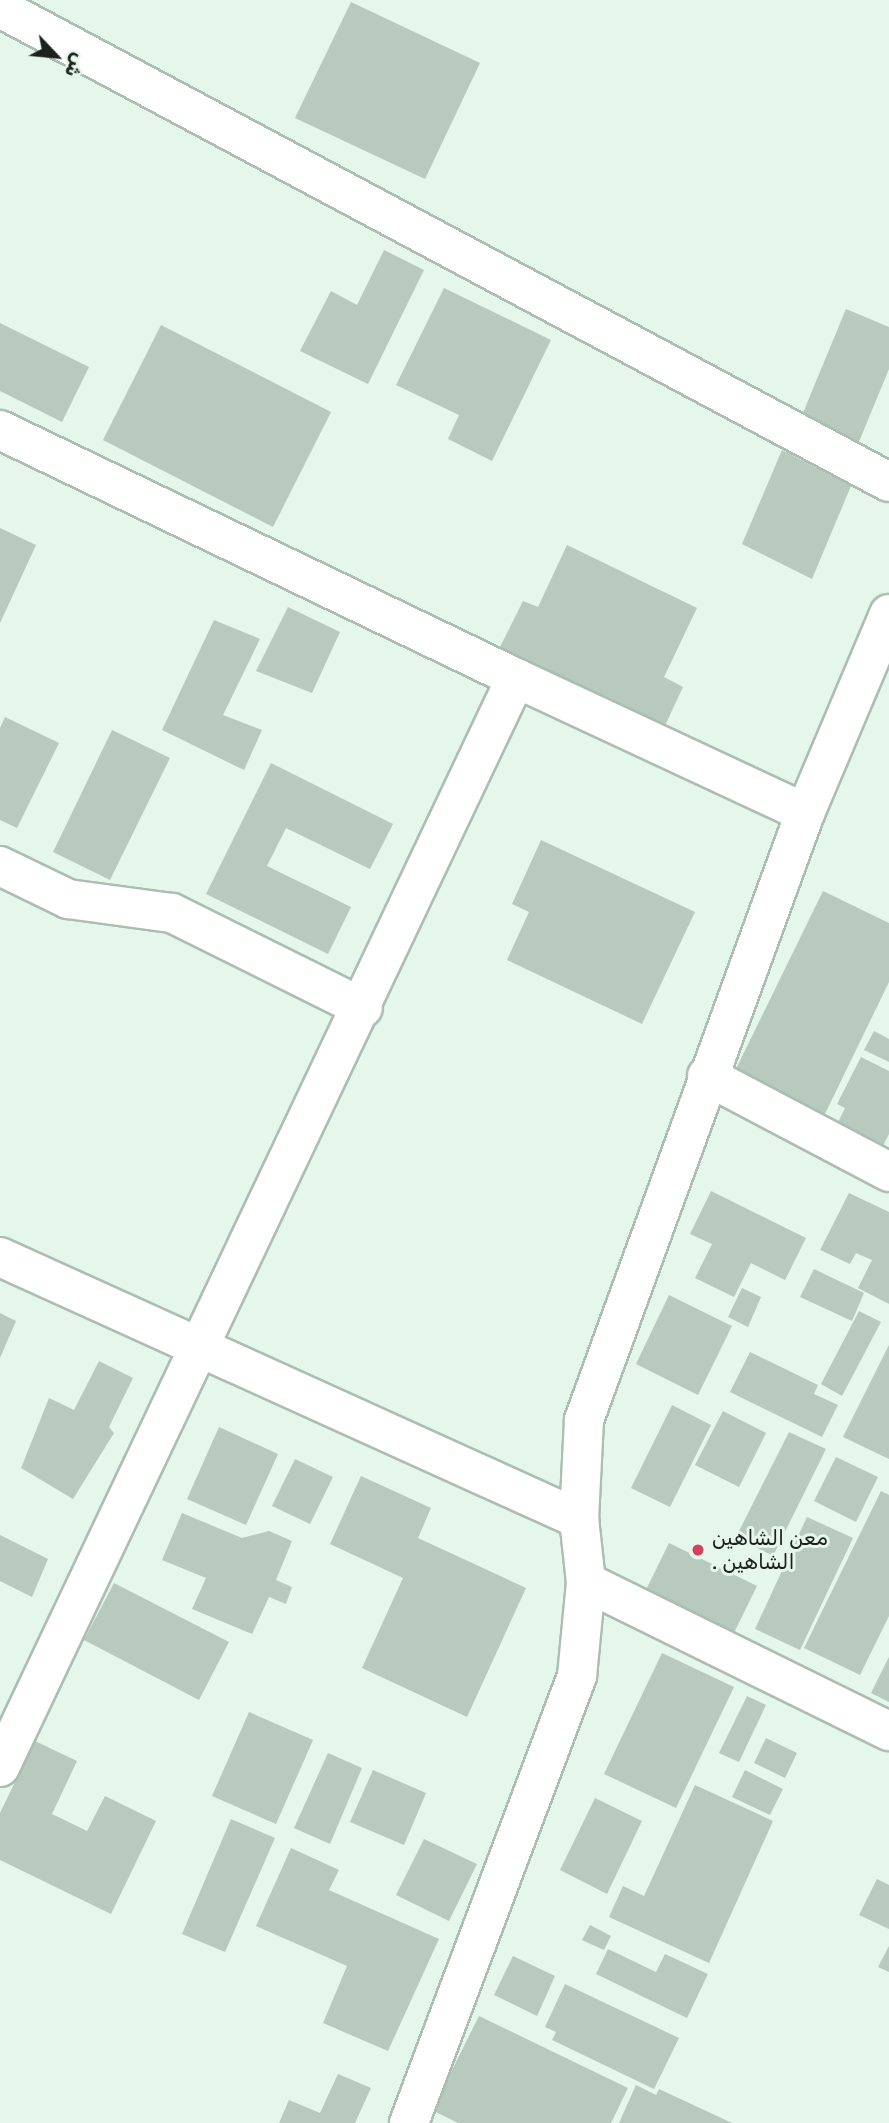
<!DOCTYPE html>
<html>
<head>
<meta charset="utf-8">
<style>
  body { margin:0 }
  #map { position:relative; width:889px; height:2123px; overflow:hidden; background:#e5f6ea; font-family:Rubik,Cairo,sans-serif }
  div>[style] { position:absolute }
  .building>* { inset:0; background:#b8c9bd }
  .roads { filter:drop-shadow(2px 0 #acbdb1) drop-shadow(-2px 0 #acbdb1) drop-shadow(0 2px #acbdb1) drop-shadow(0 -2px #acbdb1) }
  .minor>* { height:38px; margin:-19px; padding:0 19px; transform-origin:19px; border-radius:19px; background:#fff }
  .tertiary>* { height:38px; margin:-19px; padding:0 19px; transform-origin:19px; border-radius:19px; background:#fff }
  .dots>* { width:19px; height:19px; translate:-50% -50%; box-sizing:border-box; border:4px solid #e5f6ea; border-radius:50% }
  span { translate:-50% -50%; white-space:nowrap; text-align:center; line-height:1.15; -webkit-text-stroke:6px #e5f6ea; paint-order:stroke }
  .poi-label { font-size:21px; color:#1b211d }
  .left { translate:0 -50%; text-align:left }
  .north { position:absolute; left:21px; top:21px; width:70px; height:70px; -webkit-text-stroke:5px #e5f6ea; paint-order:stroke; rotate:116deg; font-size:19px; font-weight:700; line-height:28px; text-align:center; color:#1b211d }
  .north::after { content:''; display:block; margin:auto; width:24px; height:32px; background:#1b211d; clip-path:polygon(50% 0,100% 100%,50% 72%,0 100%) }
</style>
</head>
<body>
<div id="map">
  <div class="building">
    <i style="clip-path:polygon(351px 2px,480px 63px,425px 179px,295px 118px)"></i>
    <i style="clip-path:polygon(384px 250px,424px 270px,368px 384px,300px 351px,331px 291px,357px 305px)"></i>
    <i style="clip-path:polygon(444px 288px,551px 340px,492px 461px,448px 439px,459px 415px,396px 385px)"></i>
    <i style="clip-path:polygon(846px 309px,889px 327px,889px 369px,858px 444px,800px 420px)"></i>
    <i style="clip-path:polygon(0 323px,89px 367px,62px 422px,0 391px)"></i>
    <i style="clip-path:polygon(161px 325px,331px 412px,273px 527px,103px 440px)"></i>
    <i style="clip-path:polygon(782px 450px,851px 486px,812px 579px,742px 544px)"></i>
    <i style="clip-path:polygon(0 528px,36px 545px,0 623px)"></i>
    <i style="clip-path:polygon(567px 545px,697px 608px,664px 677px,683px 687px,663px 730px,498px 651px,523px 601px,538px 607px)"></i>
    <i style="clip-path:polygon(288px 607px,340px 632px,312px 693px,256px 671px)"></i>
    <i style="clip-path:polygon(214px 620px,260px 639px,223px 715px,262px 730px,244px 770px,162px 730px)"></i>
    <i style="clip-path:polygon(5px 717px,59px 743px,17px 828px,0 820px,0 728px)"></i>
    <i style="clip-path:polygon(112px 730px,170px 758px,110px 880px,53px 852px)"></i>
    <i style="clip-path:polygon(271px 763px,393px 824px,370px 869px,286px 828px,267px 866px,351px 907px,328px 954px,206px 894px)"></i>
    <i style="clip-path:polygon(541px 840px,695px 912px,642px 1024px,507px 960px,529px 912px,512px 904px)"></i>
    <i style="clip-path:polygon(823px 891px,889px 923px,889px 982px,824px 1116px,734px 1073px)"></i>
    <i style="clip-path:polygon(874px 1031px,889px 1039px,889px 1062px,864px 1050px)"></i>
    <i style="clip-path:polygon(861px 1057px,889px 1071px,889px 1134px,876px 1160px,831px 1137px,845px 1108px,837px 1104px)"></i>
    <i style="clip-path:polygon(711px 1191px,806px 1238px,785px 1280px,751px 1263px,734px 1297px,695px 1278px,712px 1244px,690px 1234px)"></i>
    <i style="clip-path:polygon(849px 1193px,889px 1212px,889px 1304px,858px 1288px,872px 1260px,856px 1253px,850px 1264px,820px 1250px)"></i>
    <i style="clip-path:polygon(814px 1269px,864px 1293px,852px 1321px,800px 1297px)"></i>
    <i style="clip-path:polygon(742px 1288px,761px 1297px,748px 1327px,728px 1317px)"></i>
    <i style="clip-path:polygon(669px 1295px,732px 1326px,698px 1395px,636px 1364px)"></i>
    <i style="clip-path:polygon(859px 1311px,881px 1322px,842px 1396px,821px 1384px)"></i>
    <i style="clip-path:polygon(0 1313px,16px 1321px,0 1358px)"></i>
    <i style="clip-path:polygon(889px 1345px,889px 1459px,843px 1437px)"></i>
    <i style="clip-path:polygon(750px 1352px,818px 1385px,814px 1394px,838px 1405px,822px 1437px,730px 1392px)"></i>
    <i style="clip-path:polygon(99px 1361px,133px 1378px,109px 1427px,114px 1433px,73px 1499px,21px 1468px,49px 1398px,74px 1410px)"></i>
    <i style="clip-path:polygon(672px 1405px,711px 1425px,670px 1507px,631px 1488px)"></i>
    <i style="clip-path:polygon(723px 1411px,766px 1433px,739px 1487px,695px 1465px)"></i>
    <i style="clip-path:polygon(219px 1427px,278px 1454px,246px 1525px,187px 1499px)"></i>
    <i style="clip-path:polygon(789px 1432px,826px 1449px,773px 1556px,736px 1537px)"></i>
    <i style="clip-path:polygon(836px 1457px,878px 1477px,856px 1522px,814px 1501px)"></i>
    <i style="clip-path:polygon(295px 1459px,333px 1477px,310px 1524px,272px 1506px)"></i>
    <i style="clip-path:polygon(361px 1476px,431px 1508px,418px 1538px,526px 1588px,467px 1717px,362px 1668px,403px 1578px,330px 1544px)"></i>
    <i style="clip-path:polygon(881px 1491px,889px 1495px,889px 1616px,860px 1675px,804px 1648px)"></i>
    <i style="clip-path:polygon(182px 1513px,242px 1538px,269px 1531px,292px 1541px,276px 1580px,292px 1587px,286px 1604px,269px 1597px,252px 1634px,192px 1609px,206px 1578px,162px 1560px)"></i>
    <i style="clip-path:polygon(807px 1517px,853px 1538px,800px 1650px,755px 1629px)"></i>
    <i style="clip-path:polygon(0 1535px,48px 1559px,32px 1597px,0 1581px)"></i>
    <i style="clip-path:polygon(669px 1543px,757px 1586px,730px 1641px,642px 1598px)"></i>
    <i style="clip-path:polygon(114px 1583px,229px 1642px,199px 1700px,84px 1640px)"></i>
    <i style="clip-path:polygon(662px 1653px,734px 1687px,676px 1808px,604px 1774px)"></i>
    <i style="clip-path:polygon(889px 1657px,889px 1702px,871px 1693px)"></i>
    <i style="clip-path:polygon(747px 1696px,766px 1705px,739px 1762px,719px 1753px)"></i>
    <i style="clip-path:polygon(249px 1712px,313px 1740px,276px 1824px,212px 1796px)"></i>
    <i style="clip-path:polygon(766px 1738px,797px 1753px,785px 1778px,754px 1763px)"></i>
    <i style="clip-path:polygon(35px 1741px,77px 1761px,52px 1814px,87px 1831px,105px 1796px,156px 1821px,111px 1914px,0 1860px,0 1813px)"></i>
    <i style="clip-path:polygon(328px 1753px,362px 1768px,330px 1844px,294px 1828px)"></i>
    <i style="clip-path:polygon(373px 1770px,426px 1793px,404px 1845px,350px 1822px)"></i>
    <i style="clip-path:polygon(745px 1770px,783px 1789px,770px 1815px,732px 1797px)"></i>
    <i style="clip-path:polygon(695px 1785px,773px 1821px,709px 1963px,609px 1917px,623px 1886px,644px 1896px)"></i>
    <i style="clip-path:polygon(595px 1798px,642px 1821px,607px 1894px,560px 1870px)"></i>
    <i style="clip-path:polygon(231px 1819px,275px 1838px,225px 1952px,182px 1934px)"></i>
    <i style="clip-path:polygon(424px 1839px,477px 1864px,449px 1921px,396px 1895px)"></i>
    <i style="clip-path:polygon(291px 1848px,339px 1870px,329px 1890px,439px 1939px,388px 2051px,323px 2023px,347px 1966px,256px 1926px)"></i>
    <i style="clip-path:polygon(877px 1879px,889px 1885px,889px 1929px,859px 1915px)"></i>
    <i style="clip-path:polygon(590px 1925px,611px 1936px,604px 1950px,582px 1940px)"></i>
    <i style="clip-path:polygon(889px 1946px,889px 1972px,878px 1967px)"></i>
    <i style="clip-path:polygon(608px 1949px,656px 1972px,665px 1954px,708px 1974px,687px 2018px,596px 1974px)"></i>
    <i style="clip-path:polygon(513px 1956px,555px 1976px,537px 2016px,494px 1995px)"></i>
    <i style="clip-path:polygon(565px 1984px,679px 2038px,654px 2089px,552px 2040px,556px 2032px,545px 2027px)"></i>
    <i style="clip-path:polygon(479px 2016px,628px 2088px,611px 2123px,458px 2123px,432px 2110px)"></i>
    <i style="clip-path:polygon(338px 2074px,371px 2088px,355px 2123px,279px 2123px,289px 2100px,320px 2113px)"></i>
    <i style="clip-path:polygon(636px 2085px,656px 2095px,659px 2089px,732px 2123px,619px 2123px)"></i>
  </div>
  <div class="roads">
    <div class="minor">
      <i style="left:0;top:8px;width:1007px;rotate:28.07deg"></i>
      <i style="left:0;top:430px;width:573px;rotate:25.67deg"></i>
      <i style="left:0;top:866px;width:76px;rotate:25.9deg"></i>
      <i style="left:68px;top:899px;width:105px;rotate:7.7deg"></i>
      <i style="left:172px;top:913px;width:213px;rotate:26.4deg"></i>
      <i style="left:707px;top:1076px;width:206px;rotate:27.8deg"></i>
      <i style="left:0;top:1257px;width:636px;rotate:24.35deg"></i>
      <i style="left:586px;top:1582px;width:338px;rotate:26.2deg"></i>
      <i style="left:0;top:1767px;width:1205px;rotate:-64.65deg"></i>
      <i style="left:516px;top:678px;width:319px;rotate:25deg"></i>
    </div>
    <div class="tertiary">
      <i style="left:409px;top:2123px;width:478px;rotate:-69.4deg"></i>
      <i style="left:577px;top:1676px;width:94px;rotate:-84.5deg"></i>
      <i style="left:586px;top:1582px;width:63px;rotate:-96.3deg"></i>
      <i style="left:579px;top:1519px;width:99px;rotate:-87.1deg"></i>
      <i style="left:584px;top:1420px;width:646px;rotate:-69.99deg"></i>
      <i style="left:805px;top:813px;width:216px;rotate:-67.1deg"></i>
    </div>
  </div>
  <div class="dots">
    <i style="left:698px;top:1550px;background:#d2425d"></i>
  </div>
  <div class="poi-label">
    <span class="left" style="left:712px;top:1550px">معن الشاهين<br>. الشاهين</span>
  </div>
  <div class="north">ش</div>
</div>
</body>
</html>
